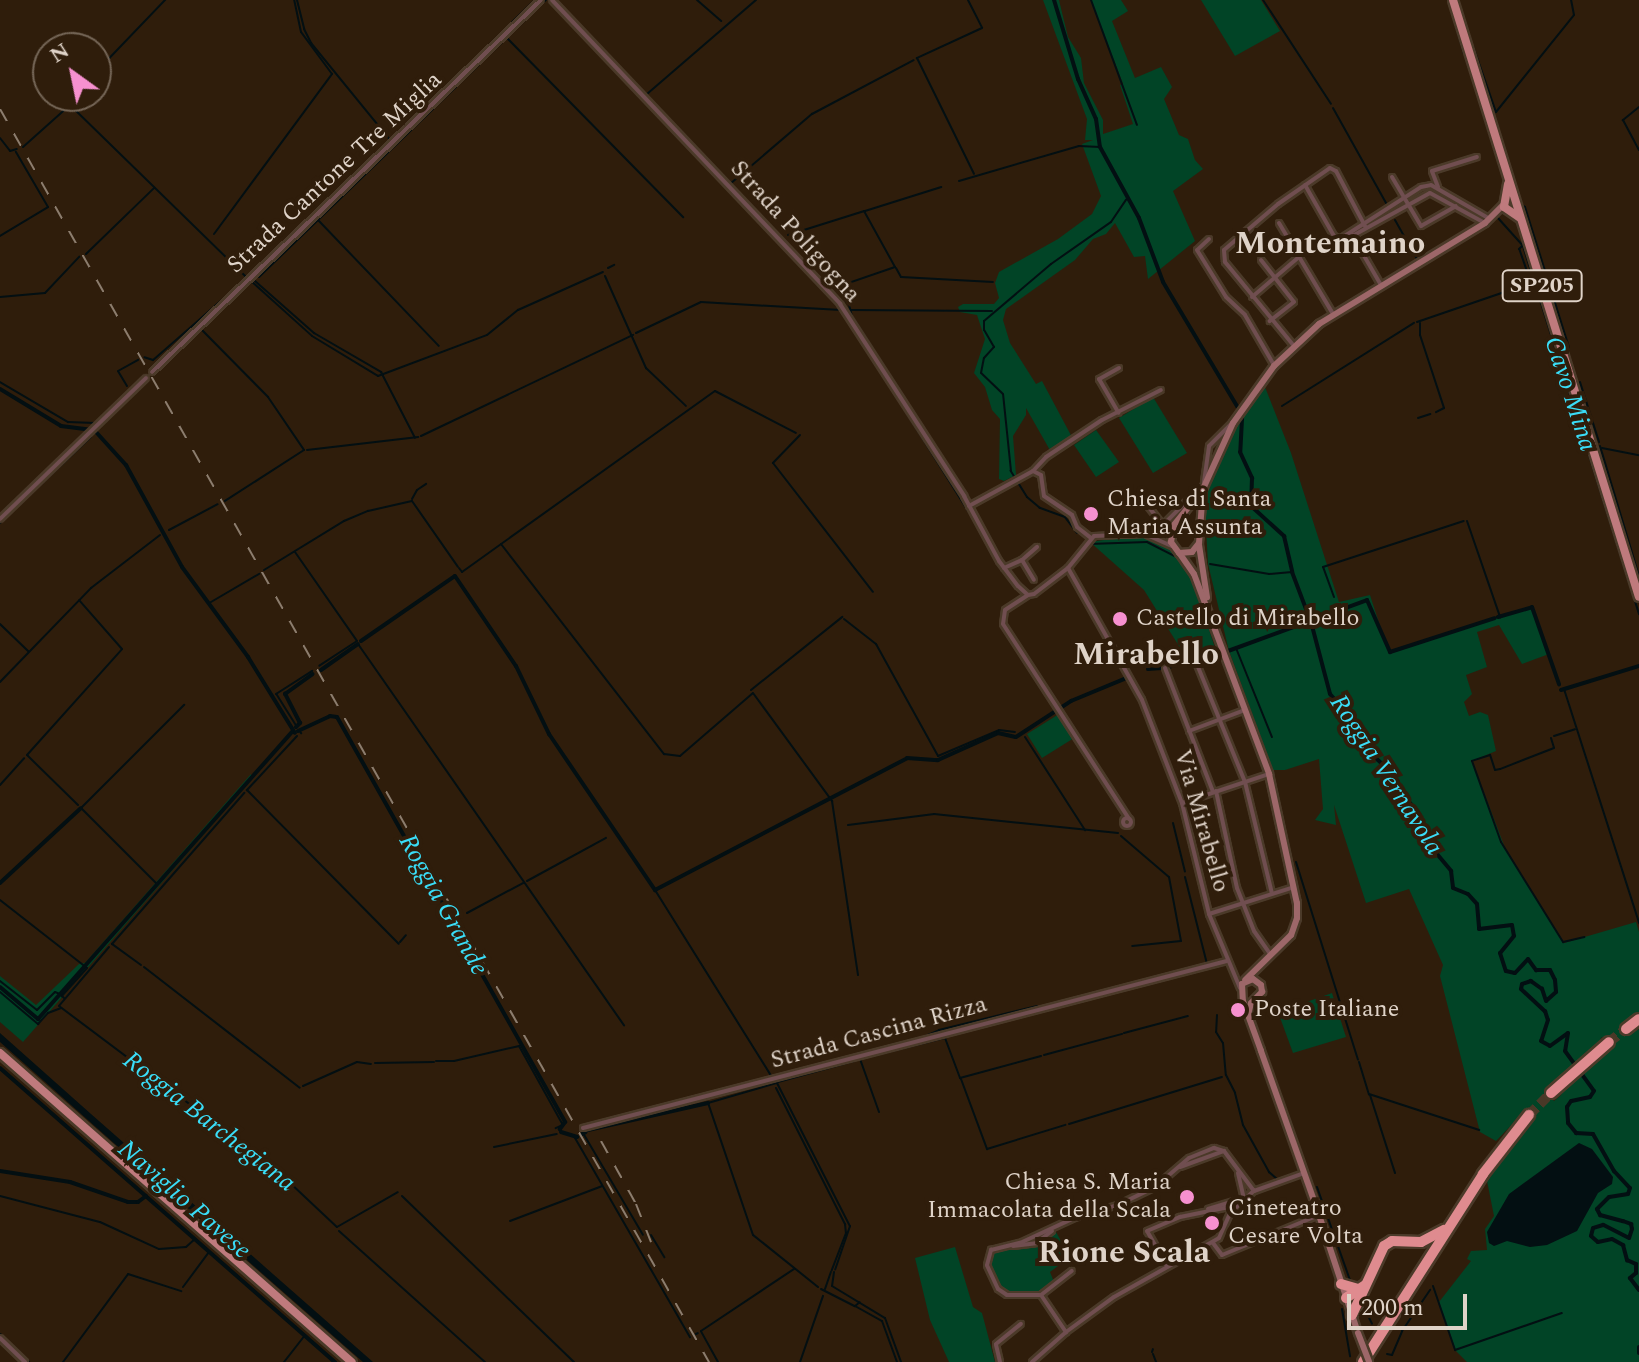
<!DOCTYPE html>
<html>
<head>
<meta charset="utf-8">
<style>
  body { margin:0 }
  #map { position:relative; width:1639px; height:1362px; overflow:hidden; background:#2f1d0b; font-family:Spectral,serif }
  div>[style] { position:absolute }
  .green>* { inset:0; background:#014426 }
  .water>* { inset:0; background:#030f12 }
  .stream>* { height:2px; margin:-1px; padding:0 1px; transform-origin:1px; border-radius:1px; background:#030f12 }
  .canal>* { height:4px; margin:-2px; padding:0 2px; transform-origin:2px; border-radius:2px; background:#030f12 }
  .highway-tunnel>* { height:10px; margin-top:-5px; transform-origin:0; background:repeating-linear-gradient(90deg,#493827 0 10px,transparent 0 15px) }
  .roads { filter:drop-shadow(2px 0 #4b3a29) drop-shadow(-2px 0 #4b3a29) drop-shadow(0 2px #4b3a29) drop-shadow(0 -2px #4b3a29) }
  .street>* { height:4px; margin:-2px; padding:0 2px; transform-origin:2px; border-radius:2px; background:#704e50 }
  .street>.ring { margin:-2px; padding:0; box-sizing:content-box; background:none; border:4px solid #704e50; border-radius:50% }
  .secondary>* { height:6px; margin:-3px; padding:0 3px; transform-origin:3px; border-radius:3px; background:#9d6769 }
  .primary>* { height:8px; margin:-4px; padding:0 4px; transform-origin:4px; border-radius:4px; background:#bf7a7d }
  .highway>* { height:10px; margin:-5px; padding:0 5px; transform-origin:5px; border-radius:5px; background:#df8b8f }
  .rail>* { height:2px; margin-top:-1px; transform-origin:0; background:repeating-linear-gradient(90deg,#8c7d6e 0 14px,transparent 0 28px) }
  .bridges { filter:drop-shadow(2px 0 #4b3a29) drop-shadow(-2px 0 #4b3a29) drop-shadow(0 2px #4b3a29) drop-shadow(0 -2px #4b3a29) }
  .secondary-bridge>* { height:6px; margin:-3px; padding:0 3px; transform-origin:3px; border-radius:3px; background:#9d6769 }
  .dots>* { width:22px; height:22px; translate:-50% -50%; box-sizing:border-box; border:4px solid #2f1d0b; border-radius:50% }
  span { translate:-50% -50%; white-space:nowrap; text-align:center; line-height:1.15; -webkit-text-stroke:8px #2f1d0b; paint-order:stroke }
  .shield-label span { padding:2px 6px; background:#2f1d0b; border:2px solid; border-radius:6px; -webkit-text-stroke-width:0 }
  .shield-label { font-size:22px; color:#dfd3c8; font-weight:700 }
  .street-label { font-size:24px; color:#dfd3c8 }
  .poi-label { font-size:24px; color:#dfd3c8 }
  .left { translate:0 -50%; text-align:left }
  .right { translate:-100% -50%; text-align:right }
  .water-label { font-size:26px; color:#3addf7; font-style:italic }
  .district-label { font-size:32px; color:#dfd3c8; font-weight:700 }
  .north { position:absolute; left:32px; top:32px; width:80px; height:80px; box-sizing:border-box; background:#2f1d0b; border:2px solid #756657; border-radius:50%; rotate:327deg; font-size:22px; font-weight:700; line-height:32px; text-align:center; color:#dfd3c8 }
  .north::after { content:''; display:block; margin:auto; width:28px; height:36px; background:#f690cf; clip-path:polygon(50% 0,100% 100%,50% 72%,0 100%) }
  .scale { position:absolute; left:1347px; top:1294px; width:120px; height:36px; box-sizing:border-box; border:4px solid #dfd3c8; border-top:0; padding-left:10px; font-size:24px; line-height:28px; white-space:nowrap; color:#dfd3c8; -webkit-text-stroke:6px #2f1d0b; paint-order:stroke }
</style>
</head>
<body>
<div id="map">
  <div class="green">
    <i style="clip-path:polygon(1043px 0,1059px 0,1068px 37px,1081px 58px,1084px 83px,1103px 120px,1103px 134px,1133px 124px,1120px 85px,1123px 84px,1091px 0,1121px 0,1128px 11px,1112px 21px,1135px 78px,1161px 67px,1172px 87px,1164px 99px,1179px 135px,1188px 139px,1195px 160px,1203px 169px,1173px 191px,1195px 241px,1148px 279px,1145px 256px,1134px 257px,1115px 223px,1106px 234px,1093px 239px,1075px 260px,1006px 309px,1003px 320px,1010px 343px,1036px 384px,1042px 381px,1073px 439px,1051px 452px,1026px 408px,1026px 415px,1013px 436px,1016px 475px,1004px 481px,999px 479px,1000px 419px,992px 410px,985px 387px,974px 373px,985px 339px,977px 315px,960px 312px,958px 307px,963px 304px,994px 304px,999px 298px,995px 283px,999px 272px,1058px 239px,1092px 214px,1101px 196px,1082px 144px,1093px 140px,1085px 140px,1087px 119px)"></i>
    <i style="clip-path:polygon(1201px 0,1261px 0,1280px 31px,1235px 56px)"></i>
    <i style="clip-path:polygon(evenodd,1263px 382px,1291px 453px,1339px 602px,1370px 595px,1389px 654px,1533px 606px,1549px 654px,1522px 664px,1499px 625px,1477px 632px,1487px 667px,1466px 675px,1472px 694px,1464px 702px,1469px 716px,1480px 712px,1488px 715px,1496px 751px,1472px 761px,1505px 848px,1564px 943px,1636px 922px,1639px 932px,1639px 1012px,1623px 1026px,1629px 1034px,1639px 1029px,1639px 1362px,1467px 1362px,1456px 1351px,1439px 1302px,1471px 1261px,1467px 1259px,1471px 1251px,1487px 1250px,1485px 1229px,1494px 1216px,1487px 1181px,1532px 1121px,1523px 1113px,1496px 1141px,1480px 1132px,1440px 976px,1443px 965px,1409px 889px,1366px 903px,1334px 805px,1336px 825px,1315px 820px,1323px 809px,1319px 759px,1285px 770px,1273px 770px,1229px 651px,1208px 564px,1204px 493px,1235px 423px,1263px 382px,1602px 1037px,1613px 1049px,1598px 1055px,1565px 1084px,1561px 1095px,1554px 1101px,1545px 1091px,1592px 1051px,1602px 1037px)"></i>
    <i style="clip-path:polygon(1153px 397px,1187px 453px,1153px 473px,1119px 418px)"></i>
    <i style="clip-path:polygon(1096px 430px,1119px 462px,1096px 477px,1074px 445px)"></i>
    <i style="clip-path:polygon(1132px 536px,1151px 538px,1177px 554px,1190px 571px,1216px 651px,1187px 659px,1144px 590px,1090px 542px)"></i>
    <i style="clip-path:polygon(1059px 714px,1074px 738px,1042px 758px,1027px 734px)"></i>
    <i style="clip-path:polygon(251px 774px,251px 780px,23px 1042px,0 1022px,0 976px,36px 1005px,79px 964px,85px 963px)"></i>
    <i style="clip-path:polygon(1332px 993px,1346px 1037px,1293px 1053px,1278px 1012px)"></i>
    <i style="clip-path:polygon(1056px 1232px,1070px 1257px,1050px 1272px,1054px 1282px,1040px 1293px,1007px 1293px,999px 1287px,989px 1266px,992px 1252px,1007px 1247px,1028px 1248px)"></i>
    <i style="clip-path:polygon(955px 1247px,973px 1307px,982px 1313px,995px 1362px,949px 1362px,930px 1320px,915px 1258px)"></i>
  </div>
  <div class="water">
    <i style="clip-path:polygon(0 1033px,91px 1114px,373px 1362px,363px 1362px,133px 1160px,0 1042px)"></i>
    <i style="clip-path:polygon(1579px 1143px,1592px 1149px,1613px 1177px,1612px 1184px,1598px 1193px,1577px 1231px,1547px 1245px,1530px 1247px,1507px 1241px,1494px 1246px,1489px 1243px,1487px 1232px,1509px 1194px)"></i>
  </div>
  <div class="stream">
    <i style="left:297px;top:0;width:30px;rotate:76deg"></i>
    <i style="left:304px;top:29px;width:16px;rotate:63deg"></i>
    <i style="left:311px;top:43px;width:127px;rotate:50.8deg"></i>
    <i style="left:697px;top:0;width:32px;rotate:41deg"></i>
    <i style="left:968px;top:0;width:31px;rotate:63deg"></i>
    <i style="left:982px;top:28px;width:72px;rotate:155.2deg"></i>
    <i style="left:917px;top:58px;width:129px;rotate:63.8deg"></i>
    <i style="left:1091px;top:0;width:133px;rotate:69.8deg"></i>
    <i style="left:1263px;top:0;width:124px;rotate:56.8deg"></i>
    <i style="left:1448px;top:0;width:56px;rotate:73.5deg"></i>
    <i style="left:551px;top:3px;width:59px;rotate:45.7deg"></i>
    <i style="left:508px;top:39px;width:250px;rotate:45.5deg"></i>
    <i style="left:1473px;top:46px;width:70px;rotate:70.8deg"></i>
    <i style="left:1496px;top:112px;width:124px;rotate:-51.2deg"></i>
    <i style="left:1574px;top:15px;width:15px;rotate:-101deg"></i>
    <i style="left:96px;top:72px;width:100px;rotate:-46.2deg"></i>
    <i style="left:1471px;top:74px;width:82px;rotate:72.9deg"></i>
    <i style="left:647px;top:94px;width:144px;rotate:-40.8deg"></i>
    <i style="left:69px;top:104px;width:8px;rotate:-83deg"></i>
    <i style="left:1639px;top:107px;width:21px;rotate:141deg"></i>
    <i style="left:1623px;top:120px;width:34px;rotate:62deg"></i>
    <i style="left:1333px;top:108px;width:109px;rotate:60.8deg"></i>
    <i style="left:399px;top:133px;width:190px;rotate:-44.4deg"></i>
    <i style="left:0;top:138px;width:16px;rotate:52deg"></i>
    <i style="left:10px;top:151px;width:7px;rotate:-16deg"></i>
    <i style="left:23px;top:147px;width:63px;rotate:-41.8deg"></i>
    <i style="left:70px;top:105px;width:248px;rotate:44.3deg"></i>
    <i style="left:247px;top:278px;width:125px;rotate:138.9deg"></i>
    <i style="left:153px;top:360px;width:9px;rotate:-162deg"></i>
    <i style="left:959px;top:181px;width:125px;rotate:-16.3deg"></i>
    <i style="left:1079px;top:146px;width:21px;rotate:3deg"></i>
    <i style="left:730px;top:184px;width:108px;rotate:-40.5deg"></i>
    <i style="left:812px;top:114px;width:115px;rotate:-27.9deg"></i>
    <i style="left:1521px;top:204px;width:5px;rotate:37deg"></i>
    <i style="left:1525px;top:207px;width:147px;rotate:72.6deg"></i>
    <i style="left:865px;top:211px;width:80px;rotate:-17.5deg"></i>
    <i style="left:1498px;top:218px;width:38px;rotate:48deg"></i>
    <i style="left:1523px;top:246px;width:386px;rotate:72.5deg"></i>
    <i style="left:1395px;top:220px;width:45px;rotate:60.6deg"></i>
    <i style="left:319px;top:221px;width:173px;rotate:46.2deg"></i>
    <i style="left:214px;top:234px;width:199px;rotate:-53.6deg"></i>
    <i style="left:332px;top:74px;width:52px;rotate:-126.4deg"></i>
    <i style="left:301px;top:32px;width:33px;rotate:-102deg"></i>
    <i style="left:788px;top:235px;width:80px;rotate:-17.5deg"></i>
    <i style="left:864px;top:211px;width:64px;rotate:61deg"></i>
    <i style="left:895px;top:267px;width:65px;rotate:161deg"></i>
    <i style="left:834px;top:288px;width:23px;rotate:49deg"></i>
    <i style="left:849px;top:305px;width:11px;rotate:75deg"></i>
    <i style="left:852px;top:316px;width:214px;rotate:57.4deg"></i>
    <i style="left:0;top:236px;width:56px;rotate:-31.1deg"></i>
    <i style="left:48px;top:207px;width:64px;rotate:-120.2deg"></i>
    <i style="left:86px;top:254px;width:95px;rotate:-44.1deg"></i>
    <i style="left:608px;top:268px;width:7px;rotate:-27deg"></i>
    <i style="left:896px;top:268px;width:10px;rotate:61deg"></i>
    <i style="left:901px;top:277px;width:92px;rotate:3.1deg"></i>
    <i style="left:605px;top:276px;width:101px;rotate:66deg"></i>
    <i style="left:646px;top:368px;width:55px;rotate:43.5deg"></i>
    <i style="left:259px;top:277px;width:399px;rotate:-44deg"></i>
    <i style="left:251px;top:281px;width:82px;rotate:42deg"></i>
    <i style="left:312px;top:336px;width:77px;rotate:31.2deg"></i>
    <i style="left:378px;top:376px;width:116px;rotate:-20.6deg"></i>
    <i style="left:487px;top:335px;width:40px;rotate:-39deg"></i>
    <i style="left:518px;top:310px;width:93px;rotate:-24.1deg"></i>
    <i style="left:255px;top:281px;width:79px;rotate:41.4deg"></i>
    <i style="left:314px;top:333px;width:78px;rotate:30.2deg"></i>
    <i style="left:381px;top:372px;width:74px;rotate:62.7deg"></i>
    <i style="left:0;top:297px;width:45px;rotate:-5.1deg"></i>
    <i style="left:45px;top:293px;width:50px;rotate:-46.6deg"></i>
    <i style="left:851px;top:310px;width:141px;rotate:0.4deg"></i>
    <i style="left:1417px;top:322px;width:120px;rotate:-18.9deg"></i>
    <i style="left:1531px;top:283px;width:36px;rotate:-109deg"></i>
    <i style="left:1519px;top:249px;width:4px;rotate:-45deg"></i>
    <i style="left:1420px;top:323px;width:12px;rotate:90deg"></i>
    <i style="left:1420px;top:335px;width:77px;rotate:71.8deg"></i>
    <i style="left:1444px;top:408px;width:9px;rotate:153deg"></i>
    <i style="left:200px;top:328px;width:97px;rotate:45.4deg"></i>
    <i style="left:268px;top:397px;width:64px;rotate:55.8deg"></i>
    <i style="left:304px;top:450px;width:94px;rotate:147.2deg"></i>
    <i style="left:636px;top:333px;width:72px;rotate:-25.5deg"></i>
    <i style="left:701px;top:302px;width:140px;rotate:3.3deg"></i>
    <i style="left:0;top:382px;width:79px;rotate:30.5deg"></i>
    <i style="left:68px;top:422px;width:27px;rotate:2deg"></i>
    <i style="left:95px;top:423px;width:19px;rotate:-43deg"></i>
    <i style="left:1580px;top:382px;width:63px;rotate:72.4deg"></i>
    <i style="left:889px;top:385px;width:152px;rotate:57.9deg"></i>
    <i style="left:127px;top:386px;width:17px;rotate:-121deg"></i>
    <i style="left:118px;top:371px;width:23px;rotate:-29deg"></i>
    <i style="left:1282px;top:406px;width:156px;rotate:-32.2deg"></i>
    <i style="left:1418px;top:418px;width:13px;rotate:-18deg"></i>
    <i style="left:800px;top:435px;width:39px;rotate:134deg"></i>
    <i style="left:773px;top:463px;width:163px;rotate:52.2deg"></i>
    <i style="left:421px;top:436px;width:235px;rotate:-25.5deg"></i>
    <i style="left:1600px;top:446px;width:136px;rotate:73.3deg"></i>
    <i style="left:1602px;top:448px;width:38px;rotate:11deg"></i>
    <i style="left:307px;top:450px;width:112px;rotate:-6.7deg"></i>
    <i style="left:412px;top:499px;width:10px;rotate:-61deg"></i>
    <i style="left:417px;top:490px;width:11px;rotate:-34deg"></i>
    <i style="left:1467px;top:521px;width:102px;rotate:71deg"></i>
    <i style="left:0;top:523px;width:125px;rotate:-43.4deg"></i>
    <i style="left:169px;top:530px;width:55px;rotate:-28deg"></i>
    <i style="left:1077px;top:533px;width:20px;rotate:-127deg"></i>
    <i style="left:1065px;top:517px;width:27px;rotate:-160deg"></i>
    <i style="left:1040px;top:508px;width:17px;rotate:-140deg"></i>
    <i style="left:1027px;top:497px;width:31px;rotate:-122deg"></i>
    <i style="left:1011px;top:471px;width:77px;rotate:-95.9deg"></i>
    <i style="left:1003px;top:394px;width:30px;rotate:-136deg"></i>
    <i style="left:981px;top:373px;width:15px;rotate:-79deg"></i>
    <i style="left:984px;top:358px;width:15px;rotate:-48deg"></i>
    <i style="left:994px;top:347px;width:20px;rotate:-120deg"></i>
    <i style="left:984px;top:330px;width:9px;rotate:-90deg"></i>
    <i style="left:984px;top:321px;width:88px;rotate:-40.4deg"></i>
    <i style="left:1051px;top:264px;width:73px;rotate:-35deg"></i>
    <i style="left:1111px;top:222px;width:27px;rotate:-56deg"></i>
    <i style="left:501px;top:544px;width:266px;rotate:52.2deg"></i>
    <i style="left:664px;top:754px;width:16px;rotate:7deg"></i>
    <i style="left:680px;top:756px;width:96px;rotate:-40.8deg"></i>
    <i style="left:753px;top:693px;width:134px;rotate:53.8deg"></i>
    <i style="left:832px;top:801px;width:176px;rotate:81.5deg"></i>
    <i style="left:1089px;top:544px;width:58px;rotate:-2deg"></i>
    <i style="left:1147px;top:542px;width:31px;rotate:27deg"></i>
    <i style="left:295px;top:552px;width:108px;rotate:55.1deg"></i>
    <i style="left:357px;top:641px;width:45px;rotate:146.7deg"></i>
    <i style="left:1210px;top:564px;width:60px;rotate:9.6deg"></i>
    <i style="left:1269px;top:574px;width:23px;rotate:-5deg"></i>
    <i style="left:459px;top:568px;width:5px;rotate:53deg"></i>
    <i style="left:462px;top:572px;width:311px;rotate:-35.6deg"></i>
    <i style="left:715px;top:391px;width:91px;rotate:27.4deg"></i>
    <i style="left:264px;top:570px;width:94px;rotate:-31.5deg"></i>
    <i style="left:344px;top:521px;width:26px;rotate:-23deg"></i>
    <i style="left:368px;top:511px;width:45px;rotate:-12.8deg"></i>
    <i style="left:412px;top:501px;width:80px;rotate:55.1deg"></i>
    <i style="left:1334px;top:597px;width:32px;rotate:-110deg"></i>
    <i style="left:1323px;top:567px;width:148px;rotate:-18.1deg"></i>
    <i style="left:211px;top:602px;width:56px;rotate:-30.3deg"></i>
    <i style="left:844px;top:619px;width:41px;rotate:38deg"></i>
    <i style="left:876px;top:644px;width:128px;rotate:61deg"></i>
    <i style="left:938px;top:756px;width:66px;rotate:-23.1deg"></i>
    <i style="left:999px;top:730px;width:16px;rotate:7deg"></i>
    <i style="left:0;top:624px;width:39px;rotate:44deg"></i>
    <i style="left:358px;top:644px;width:465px;rotate:55.1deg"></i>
    <i style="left:1236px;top:648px;width:96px;rotate:68deg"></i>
    <i style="left:0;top:682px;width:131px;rotate:-45.9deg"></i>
    <i style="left:91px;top:588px;width:87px;rotate:-37.5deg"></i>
    <i style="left:1564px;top:689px;width:246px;rotate:72.2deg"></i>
    <i style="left:751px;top:690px;width:117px;rotate:-38.7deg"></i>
    <i style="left:297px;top:727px;width:39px;rotate:-122deg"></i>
    <i style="left:276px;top:694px;width:43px;rotate:-32.6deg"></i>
    <i style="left:299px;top:730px;width:4px;rotate:56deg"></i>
    <i style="left:297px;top:736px;width:74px;rotate:132.8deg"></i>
    <i style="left:247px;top:790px;width:216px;rotate:45.4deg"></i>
    <i style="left:1554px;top:736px;width:22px;rotate:-18deg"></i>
    <i style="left:1025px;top:737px;width:111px;rotate:57.2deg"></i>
    <i style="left:1551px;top:738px;width:10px;rotate:73deg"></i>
    <i style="left:1554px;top:748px;width:58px;rotate:158.7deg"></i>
    <i style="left:1500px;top:769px;width:5px;rotate:169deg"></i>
    <i style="left:1495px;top:770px;width:16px;rotate:-108deg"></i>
    <i style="left:1490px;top:755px;width:19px;rotate:162deg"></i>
    <i style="left:1472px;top:761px;width:86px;rotate:70.3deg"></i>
    <i style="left:1501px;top:842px;width:118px;rotate:58.2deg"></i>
    <i style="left:1563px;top:942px;width:22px;rotate:-13deg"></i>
    <i style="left:0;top:785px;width:36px;rotate:-48deg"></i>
    <i style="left:78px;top:805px;width:71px;rotate:-135.6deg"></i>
    <i style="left:27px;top:755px;width:142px;rotate:-48.1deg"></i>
    <i style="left:122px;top:649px;width:65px;rotate:-131.3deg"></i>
    <i style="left:1173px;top:823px;width:50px;rotate:76.2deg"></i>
    <i style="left:848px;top:825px;width:87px;rotate:-7.3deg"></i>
    <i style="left:934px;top:814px;width:185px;rotate:5.9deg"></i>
    <i style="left:1121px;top:836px;width:63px;rotate:40.5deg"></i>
    <i style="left:1169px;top:877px;width:65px;rotate:79.4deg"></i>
    <i style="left:1181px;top:941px;width:49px;rotate:174.2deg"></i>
    <i style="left:1296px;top:862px;width:207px;rotate:72.6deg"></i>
    <i style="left:1185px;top:877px;width:90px;rotate:75.8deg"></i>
    <i style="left:527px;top:881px;width:90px;rotate:-28.6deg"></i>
    <i style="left:156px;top:883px;width:106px;rotate:-135deg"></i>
    <i style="left:81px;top:808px;width:146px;rotate:-45deg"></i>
    <i style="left:655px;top:890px;width:223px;rotate:58deg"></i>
    <i style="left:0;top:900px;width:110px;rotate:38deg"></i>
    <i style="left:87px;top:968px;width:38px;rotate:132deg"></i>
    <i style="left:62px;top:996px;width:3px;rotate:45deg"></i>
    <i style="left:467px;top:913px;width:64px;rotate:-28.2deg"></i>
    <i style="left:400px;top:942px;width:9px;rotate:-49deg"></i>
    <i style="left:109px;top:947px;width:77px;rotate:130.3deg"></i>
    <i style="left:59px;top:1006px;width:266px;rotate:36.9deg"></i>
    <i style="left:272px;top:1166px;width:89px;rotate:43.2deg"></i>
    <i style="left:337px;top:1227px;width:70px;rotate:-29.8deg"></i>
    <i style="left:141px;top:965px;width:36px;rotate:-144deg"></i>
    <i style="left:112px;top:944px;width:201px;rotate:-48.8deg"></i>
    <i style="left:144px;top:967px;width:197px;rotate:37.8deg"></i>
    <i style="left:0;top:981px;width:47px;rotate:38.1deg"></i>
    <i style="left:37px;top:1010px;width:25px;rotate:-45deg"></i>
    <i style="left:55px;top:992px;width:5px;rotate:22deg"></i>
    <i style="left:0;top:992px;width:50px;rotate:40.1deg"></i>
    <i style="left:38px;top:1024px;width:15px;rotate:-48deg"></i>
    <i style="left:48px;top:1013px;width:14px;rotate:-21deg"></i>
    <i style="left:1217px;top:1015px;width:17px;rotate:93deg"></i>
    <i style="left:1216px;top:1032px;width:13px;rotate:58deg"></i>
    <i style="left:1223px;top:1043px;width:32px;rotate:85deg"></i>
    <i style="left:1226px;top:1075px;width:20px;rotate:63deg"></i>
    <i style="left:1235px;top:1093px;width:33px;rotate:76deg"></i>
    <i style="left:1243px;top:1125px;width:54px;rotate:61deg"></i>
    <i style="left:1269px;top:1172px;width:11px;rotate:41deg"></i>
    <i style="left:1124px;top:1033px;width:66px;rotate:-14.9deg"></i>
    <i style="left:916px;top:1040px;width:25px;rotate:-23deg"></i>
    <i style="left:939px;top:1030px;width:101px;rotate:-13.8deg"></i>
    <i style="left:1044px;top:1055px;width:81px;rotate:-15.1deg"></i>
    <i style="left:436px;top:1061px;width:18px"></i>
    <i style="left:454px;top:1061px;width:67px;rotate:-13deg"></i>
    <i style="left:519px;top:1046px;width:90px;rotate:60.9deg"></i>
    <i style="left:563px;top:1125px;width:8px;rotate:157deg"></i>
    <i style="left:1359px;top:1062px;width:34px;rotate:73deg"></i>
    <i style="left:1369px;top:1094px;width:116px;rotate:18.1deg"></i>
    <i style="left:375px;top:1063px;width:59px;rotate:-1deg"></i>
    <i style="left:961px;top:1079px;width:75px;rotate:69.6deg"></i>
    <i style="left:987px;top:1149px;width:82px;rotate:-17.1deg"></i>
    <i style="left:778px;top:1082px;width:80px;rotate:-15.3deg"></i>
    <i style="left:303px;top:1086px;width:59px;rotate:-24deg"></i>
    <i style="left:357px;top:1062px;width:14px;rotate:8deg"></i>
    <i style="left:776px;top:1088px;width:153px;rotate:63.1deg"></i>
    <i style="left:845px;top:1224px;width:9px;rotate:84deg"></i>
    <i style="left:846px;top:1233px;width:40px;rotate:111deg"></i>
    <i style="left:1370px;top:1095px;width:82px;rotate:72.2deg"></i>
    <i style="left:879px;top:1112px;width:56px;rotate:-109.7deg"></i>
    <i style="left:860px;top:1059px;width:88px;rotate:-13.9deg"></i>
    <i style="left:945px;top:1038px;width:43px;rotate:69.4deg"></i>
    <i style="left:960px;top:1078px;width:84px;rotate:-15.2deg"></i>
    <i style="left:1069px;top:1124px;width:160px;rotate:-17.1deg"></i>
    <i style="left:583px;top:1133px;width:118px;rotate:59.5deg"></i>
    <i style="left:575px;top:1138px;width:230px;rotate:60deg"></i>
    <i style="left:494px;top:1147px;width:64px;rotate:-11.7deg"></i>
    <i style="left:1317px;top:1187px;width:102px;rotate:70.5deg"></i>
    <i style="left:0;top:1196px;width:103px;rotate:14.6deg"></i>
    <i style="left:100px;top:1222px;width:65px;rotate:24.6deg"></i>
    <i style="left:159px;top:1249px;width:27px;rotate:-4deg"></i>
    <i style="left:186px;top:1247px;width:12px;rotate:-42deg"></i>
    <i style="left:402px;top:1196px;width:239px;rotate:44deg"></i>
    <i style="left:510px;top:1221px;width:98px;rotate:-20.8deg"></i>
    <i style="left:339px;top:1231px;width:196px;rotate:41.9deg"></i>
    <i style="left:651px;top:1235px;width:26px;rotate:59deg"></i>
    <i style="left:834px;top:1272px;width:14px;rotate:98deg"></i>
    <i style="left:832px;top:1286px;width:62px;rotate:31.1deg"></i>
    <i style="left:885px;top:1318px;width:47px;rotate:70deg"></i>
    <i style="left:1433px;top:1286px;width:68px;rotate:71deg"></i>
    <i style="left:1455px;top:1350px;width:113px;rotate:-19.1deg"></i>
    <i style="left:183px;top:1287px;width:44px;rotate:-53.4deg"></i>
    <i style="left:818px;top:1287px;width:83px;rotate:-141.3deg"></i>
    <i style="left:753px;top:1235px;width:139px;rotate:-108.8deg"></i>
    <i style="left:708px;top:1103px;width:72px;rotate:-16.2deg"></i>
    <i style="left:777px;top:1083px;width:161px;rotate:63deg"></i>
    <i style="left:850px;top:1226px;width:46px;rotate:108.8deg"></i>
    <i style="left:821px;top:1289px;width:38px;rotate:27deg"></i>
    <i style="left:855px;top:1306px;width:6px;rotate:-39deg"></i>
    <i style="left:825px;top:1289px;width:18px;rotate:-71deg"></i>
    <i style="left:1362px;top:1304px;width:22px;rotate:63deg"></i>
    <i style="left:855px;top:1306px;width:31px;rotate:29deg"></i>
    <i style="left:882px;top:1321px;width:44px;rotate:69.9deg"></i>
    <i style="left:1342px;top:1309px;width:48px;rotate:80.3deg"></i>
    <i style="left:696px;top:1334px;width:2px;rotate:-27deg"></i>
    <i style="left:0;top:1342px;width:29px;rotate:44deg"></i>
    <i style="left:1152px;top:1352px;width:3px;rotate:-72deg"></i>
    <i style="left:1153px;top:1354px;width:9px;rotate:69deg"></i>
    <i style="left:1387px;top:1354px;width:5px;rotate:11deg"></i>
    <i style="left:1392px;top:1355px;width:26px;rotate:-67deg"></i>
    <i style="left:1402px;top:1331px;width:50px;rotate:-55.7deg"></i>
    <i style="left:63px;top:1362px;width:109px;rotate:-53.5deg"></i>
    <i style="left:128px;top:1274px;width:56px;rotate:17.8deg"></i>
    <i style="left:284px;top:1362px;width:33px;rotate:-52deg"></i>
    <i style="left:718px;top:1362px;width:35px;rotate:-119deg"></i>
    <i style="left:701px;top:1331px;width:112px;rotate:-33.7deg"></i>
    <i style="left:800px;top:1362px;width:70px;rotate:-70.8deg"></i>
  </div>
  <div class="canal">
    <i style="left:1054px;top:0;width:83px;rotate:73.1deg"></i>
    <i style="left:1078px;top:79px;width:44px;rotate:65.8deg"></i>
    <i style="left:1096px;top:119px;width:28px;rotate:82deg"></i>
    <i style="left:1100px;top:147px;width:81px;rotate:61.2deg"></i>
    <i style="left:1139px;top:218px;width:68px;rotate:69.4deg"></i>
    <i style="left:1163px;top:282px;width:147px;rotate:59.2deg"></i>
    <i style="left:1238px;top:408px;width:12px;rotate:70deg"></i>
    <i style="left:1242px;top:419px;width:33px;rotate:93deg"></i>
    <i style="left:1240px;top:452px;width:29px;rotate:65deg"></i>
    <i style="left:1252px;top:478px;width:28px;rotate:92deg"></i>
    <i style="left:1251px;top:506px;width:45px;rotate:42.3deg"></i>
    <i style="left:1284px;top:536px;width:37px;rotate:77deg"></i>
    <i style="left:1292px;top:572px;width:48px;rotate:69.3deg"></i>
    <i style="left:0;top:389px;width:71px;rotate:31.2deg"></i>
    <i style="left:61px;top:426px;width:32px;rotate:7deg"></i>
    <i style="left:96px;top:432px;width:45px;rotate:47.7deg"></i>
    <i style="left:126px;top:465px;width:116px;rotate:61.2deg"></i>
    <i style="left:182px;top:567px;width:112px;rotate:53.7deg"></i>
    <i style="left:248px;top:657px;width:89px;rotate:58.3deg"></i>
    <i style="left:1498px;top:617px;width:35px;rotate:-16deg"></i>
    <i style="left:1532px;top:607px;width:82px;rotate:70.7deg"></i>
    <i style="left:1311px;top:622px;width:74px;rotate:75.2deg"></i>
    <i style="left:1330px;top:694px;width:30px;rotate:49deg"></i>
    <i style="left:1350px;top:717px;width:40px;rotate:62deg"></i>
    <i style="left:1369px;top:752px;width:28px;rotate:42deg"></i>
    <i style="left:1390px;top:771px;width:17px;rotate:66deg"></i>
    <i style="left:1397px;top:787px;width:28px;rotate:51deg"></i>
    <i style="left:1415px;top:809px;width:43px;rotate:66.4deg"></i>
    <i style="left:1432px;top:848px;width:30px;rotate:50deg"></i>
    <i style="left:1451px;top:871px;width:17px;rotate:83deg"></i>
    <i style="left:1453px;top:888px;width:16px;rotate:22deg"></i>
    <i style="left:1468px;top:894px;width:13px;rotate:48deg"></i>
    <i style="left:1477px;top:904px;width:25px;rotate:85deg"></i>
    <i style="left:1479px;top:929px;width:33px;rotate:-7deg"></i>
    <i style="left:1512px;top:925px;width:11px;rotate:80deg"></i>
    <i style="left:1514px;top:936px;width:22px;rotate:129deg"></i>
    <i style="left:1500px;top:953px;width:19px;rotate:72deg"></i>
    <i style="left:1506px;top:971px;width:9px;rotate:13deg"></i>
    <i style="left:1515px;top:973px;width:19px;rotate:-47deg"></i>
    <i style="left:1528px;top:959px;width:14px;rotate:54deg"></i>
    <i style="left:1536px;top:970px;width:14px"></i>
    <i style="left:1550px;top:970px;width:11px;rotate:63deg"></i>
    <i style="left:1555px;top:980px;width:12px;rotate:85deg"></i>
    <i style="left:1556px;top:992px;width:13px;rotate:138deg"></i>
    <i style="left:1546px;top:1001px;width:13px;rotate:-108deg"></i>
    <i style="left:1542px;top:989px;width:14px;rotate:-144deg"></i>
    <i style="left:1531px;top:981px;width:9px;rotate:162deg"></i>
    <i style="left:1522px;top:984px;width:5px;rotate:101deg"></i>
    <i style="left:1521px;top:989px;width:33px;rotate:43deg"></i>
    <i style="left:1545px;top:1011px;width:9px;rotate:72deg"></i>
    <i style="left:1548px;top:1020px;width:22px;rotate:108deg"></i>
    <i style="left:1541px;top:1041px;width:10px;rotate:29deg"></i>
    <i style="left:1550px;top:1046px;width:22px;rotate:-36deg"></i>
    <i style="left:1568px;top:1033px;width:18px;rotate:99deg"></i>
    <i style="left:1565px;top:1051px;width:49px;rotate:54.1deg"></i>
    <i style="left:1594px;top:1091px;width:7px;rotate:124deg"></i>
    <i style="left:1590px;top:1097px;width:19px;rotate:168deg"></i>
    <i style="left:1571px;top:1101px;width:7px;rotate:124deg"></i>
    <i style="left:1567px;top:1107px;width:16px;rotate:86deg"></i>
    <i style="left:1568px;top:1123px;width:13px;rotate:51deg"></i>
    <i style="left:1576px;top:1133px;width:17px;rotate:3deg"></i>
    <i style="left:1593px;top:1134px;width:43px;rotate:60.4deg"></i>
    <i style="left:1614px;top:1171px;width:23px;rotate:47deg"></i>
    <i style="left:1630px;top:1188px;width:6px;rotate:108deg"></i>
    <i style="left:1628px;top:1194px;width:19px;rotate:171deg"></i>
    <i style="left:1609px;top:1197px;width:17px;rotate:135deg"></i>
    <i style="left:1597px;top:1209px;width:7px;rotate:63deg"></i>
    <i style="left:1600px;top:1215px;width:24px;rotate:15deg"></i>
    <i style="left:1623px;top:1221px;width:9px;rotate:21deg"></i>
    <i style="left:1631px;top:1224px;width:5px;rotate:79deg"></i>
    <i style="left:1632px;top:1229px;width:9px;rotate:108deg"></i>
    <i style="left:1629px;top:1238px;width:29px;rotate:-153deg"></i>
    <i style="left:1603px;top:1225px;width:10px;rotate:163deg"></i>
    <i style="left:1593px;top:1228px;width:8px;rotate:104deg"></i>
    <i style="left:1591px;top:1236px;width:9px;rotate:41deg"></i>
    <i style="left:1598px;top:1242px;width:14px;rotate:-12deg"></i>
    <i style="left:1612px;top:1239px;width:13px;rotate:29deg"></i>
    <i style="left:1623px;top:1245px;width:16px;rotate:75deg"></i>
    <i style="left:1627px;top:1260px;width:10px;rotate:24deg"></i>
    <i style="left:1636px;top:1264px;width:9px;rotate:90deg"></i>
    <i style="left:1636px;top:1273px;width:8px;rotate:140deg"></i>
    <i style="left:1630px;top:1278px;width:15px;rotate:53deg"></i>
    <i style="left:361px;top:641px;width:114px;rotate:-34.7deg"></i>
    <i style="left:455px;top:576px;width:109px;rotate:55.9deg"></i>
    <i style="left:516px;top:666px;width:76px;rotate:64.1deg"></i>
    <i style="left:549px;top:734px;width:189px;rotate:55.8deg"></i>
    <i style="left:655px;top:890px;width:284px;rotate:-27.6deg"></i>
    <i style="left:907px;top:758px;width:31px;rotate:4deg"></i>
    <i style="left:938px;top:760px;width:66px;rotate:-24.2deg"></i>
    <i style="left:998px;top:733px;width:18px;rotate:13deg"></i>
    <i style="left:1016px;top:737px;width:66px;rotate:-33.2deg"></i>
    <i style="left:1071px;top:701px;width:63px;rotate:-22.5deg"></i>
    <i style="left:1228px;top:651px;width:148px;rotate:-20.1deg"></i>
    <i style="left:1367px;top:600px;width:57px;rotate:66.1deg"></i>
    <i style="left:1390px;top:652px;width:110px;rotate:-17.9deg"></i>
    <i style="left:1168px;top:667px;width:49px;rotate:-14deg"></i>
    <i style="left:1148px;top:669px;width:14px;rotate:-4deg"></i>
    <i style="left:321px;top:670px;width:45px;rotate:-35.1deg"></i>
    <i style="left:1561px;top:690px;width:82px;rotate:-17.1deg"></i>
    <i style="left:296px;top:727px;width:6px;rotate:-45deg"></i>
    <i style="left:300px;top:723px;width:33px;rotate:-117deg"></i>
    <i style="left:285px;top:694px;width:34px;rotate:-36deg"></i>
    <i style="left:298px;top:731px;width:35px;rotate:-25deg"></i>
    <i style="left:330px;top:716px;width:7px;rotate:8deg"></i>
    <i style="left:337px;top:717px;width:465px;rotate:60.6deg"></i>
    <i style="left:565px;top:1122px;width:9px;rotate:126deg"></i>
    <i style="left:0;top:883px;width:110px;rotate:-42.8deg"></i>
    <i style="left:0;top:987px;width:50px;rotate:40.1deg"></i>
    <i style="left:38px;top:1019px;width:383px;rotate:-48.5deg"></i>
    <i style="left:0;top:1068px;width:446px;rotate:41.3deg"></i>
    <i style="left:588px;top:1130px;width:123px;rotate:-12.7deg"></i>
    <i style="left:561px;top:1132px;width:17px;rotate:17deg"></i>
    <i style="left:582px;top:1134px;width:4px;rotate:-27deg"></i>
    <i style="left:0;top:1171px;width:71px;rotate:8.9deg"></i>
    <i style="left:70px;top:1182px;width:61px;rotate:19deg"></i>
    <i style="left:128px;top:1202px;width:10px"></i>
    <i style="left:138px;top:1202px;width:10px;rotate:-37deg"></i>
    <i style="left:0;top:1335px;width:39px;rotate:44deg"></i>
    <i style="left:1639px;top:1347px;width:6px;rotate:90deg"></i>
  </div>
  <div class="highway-tunnel">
    <i style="left:1609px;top:1042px;width:21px;rotate:-37deg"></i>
    <i style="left:1529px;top:1115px;width:31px;rotate:-45deg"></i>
  </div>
  <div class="roads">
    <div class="street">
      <i style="left:552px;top:0;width:419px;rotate:46.5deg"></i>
      <i style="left:840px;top:304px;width:229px;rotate:57.1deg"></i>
      <i style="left:964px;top:496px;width:74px;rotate:61.7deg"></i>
      <i style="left:999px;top:561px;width:31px;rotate:53deg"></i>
      <i style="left:1018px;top:586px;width:13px;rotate:42deg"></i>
      <i style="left:1028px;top:595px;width:6px;rotate:-9deg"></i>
      <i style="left:1034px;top:594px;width:43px;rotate:-37.4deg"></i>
      <i style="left:1392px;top:177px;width:57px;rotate:59.4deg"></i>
      <i style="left:1421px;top:226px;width:40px;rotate:-29.7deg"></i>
      <i style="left:1305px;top:185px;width:59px;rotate:60.4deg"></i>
      <i style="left:1334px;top:236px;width:7px;rotate:27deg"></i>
      <i style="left:1438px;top:187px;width:17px;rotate:-111deg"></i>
      <i style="left:1432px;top:171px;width:47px;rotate:-17.3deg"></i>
      <i style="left:1279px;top:223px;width:106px;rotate:59.3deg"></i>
      <i style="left:1352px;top:235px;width:58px;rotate:59.9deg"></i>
      <i style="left:1209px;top:239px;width:16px;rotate:137deg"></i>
      <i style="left:1197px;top:250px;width:55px;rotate:58.3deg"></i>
      <i style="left:1226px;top:297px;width:26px;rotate:43deg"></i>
      <i style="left:1245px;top:315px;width:58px;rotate:59.9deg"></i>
      <i style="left:1340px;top:239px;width:96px;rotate:-32.7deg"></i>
      <i style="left:1421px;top:187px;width:10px;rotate:-11deg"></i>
      <i style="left:1431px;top:185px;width:68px;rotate:30deg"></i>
      <i style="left:1340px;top:239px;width:5px;rotate:11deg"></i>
      <i style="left:1345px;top:240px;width:97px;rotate:-28.9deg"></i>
      <i style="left:1430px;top:193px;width:63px;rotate:28.6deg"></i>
      <i style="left:1261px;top:260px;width:53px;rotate:51.8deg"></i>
      <i style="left:1294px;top:302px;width:31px;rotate:142deg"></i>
      <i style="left:1252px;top:297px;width:62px;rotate:-40.4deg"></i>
      <i style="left:1294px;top:346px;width:109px;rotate:-129.4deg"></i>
      <i style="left:1225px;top:262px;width:12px;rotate:-95deg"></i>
      <i style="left:1224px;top:250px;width:71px;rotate:-40.4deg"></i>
      <i style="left:1278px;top:204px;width:63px;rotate:-34.7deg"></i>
      <i style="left:1330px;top:168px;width:7px;rotate:27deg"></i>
      <i style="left:1336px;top:171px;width:64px;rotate:62.2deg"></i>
      <i style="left:1119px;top:368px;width:23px;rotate:151deg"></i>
      <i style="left:1099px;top:379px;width:39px;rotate:60deg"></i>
      <i style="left:152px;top:372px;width:538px;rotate:-43.72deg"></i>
      <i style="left:1033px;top:471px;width:19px;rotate:-47deg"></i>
      <i style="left:1046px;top:457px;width:67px;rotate:-33.5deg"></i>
      <i style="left:1102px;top:420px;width:66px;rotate:-27deg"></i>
      <i style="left:1204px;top:482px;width:36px;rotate:-82deg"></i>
      <i style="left:1209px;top:446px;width:31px;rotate:-45deg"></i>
      <i style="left:1144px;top:501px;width:31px;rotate:52deg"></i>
      <i style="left:1163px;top:525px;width:51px;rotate:-45deg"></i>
      <i style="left:969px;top:506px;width:73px;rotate:-28.7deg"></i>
      <i style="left:1033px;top:471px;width:9px;rotate:27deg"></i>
      <i style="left:1041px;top:475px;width:21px;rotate:82deg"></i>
      <i style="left:1044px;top:496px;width:34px;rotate:34deg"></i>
      <i style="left:1072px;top:515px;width:13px;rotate:67deg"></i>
      <i style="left:1077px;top:527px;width:18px;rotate:38deg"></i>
      <i style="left:0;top:519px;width:203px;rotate:-44deg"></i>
      <i style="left:1147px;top:535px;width:27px;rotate:24deg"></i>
      <i style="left:1022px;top:560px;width:23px;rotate:59deg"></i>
      <i style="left:1004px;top:568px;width:20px;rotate:-24deg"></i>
      <i style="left:1022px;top:560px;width:20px;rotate:-41deg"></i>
      <i style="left:1068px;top:568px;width:151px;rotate:60.7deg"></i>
      <i style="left:1142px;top:700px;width:110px;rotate:68.8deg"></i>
      <i style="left:1182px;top:803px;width:114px;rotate:76.3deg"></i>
      <i style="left:1209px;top:914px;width:80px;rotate:67.3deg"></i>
      <i style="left:1068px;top:568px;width:41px;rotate:-50.9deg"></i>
      <i style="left:1094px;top:536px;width:51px;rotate:-2.2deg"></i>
      <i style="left:1145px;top:534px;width:28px;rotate:-17deg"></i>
      <i style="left:1028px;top:595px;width:27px;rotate:147deg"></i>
      <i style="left:1005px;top:610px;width:14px;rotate:98deg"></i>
      <i style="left:1003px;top:624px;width:232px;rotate:57.1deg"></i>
      <i style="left:1196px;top:662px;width:130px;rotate:67.8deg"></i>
      <i style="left:1245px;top:782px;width:115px;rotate:76.4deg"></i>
      <i style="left:1165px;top:668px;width:133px;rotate:68.8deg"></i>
      <i style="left:1189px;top:731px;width:60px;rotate:-20.6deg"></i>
      <i style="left:1216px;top:791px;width:99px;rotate:77.8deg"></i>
      <i style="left:1237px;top:888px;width:46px;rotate:68.4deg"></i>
      <i style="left:1254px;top:931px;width:28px;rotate:55deg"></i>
      <i style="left:1182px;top:803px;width:92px;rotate:-18.4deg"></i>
      <i class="ring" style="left:1123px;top:818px;width:4px;height:4px"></i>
      <i style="left:1209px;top:914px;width:89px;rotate:-17.6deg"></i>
      <i style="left:583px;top:1128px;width:665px;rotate:-14.54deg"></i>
      <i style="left:1180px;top:1167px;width:47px;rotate:-20deg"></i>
      <i style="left:1238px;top:1173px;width:26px;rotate:77deg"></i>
      <i style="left:1208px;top:1209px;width:38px;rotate:-17deg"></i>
      <i style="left:1213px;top:1243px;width:15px;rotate:53deg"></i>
      <i style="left:1222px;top:1255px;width:105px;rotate:-22.4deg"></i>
      <i style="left:1013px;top:1246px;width:23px;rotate:-7deg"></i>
      <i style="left:1036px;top:1243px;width:20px;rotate:-37deg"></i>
      <i style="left:1167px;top:1266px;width:40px;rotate:-119.7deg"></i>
      <i style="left:1147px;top:1231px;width:36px;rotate:-23deg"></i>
      <i style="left:1180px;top:1217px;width:55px;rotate:-11.5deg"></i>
      <i style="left:1041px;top:1295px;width:34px;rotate:180deg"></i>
      <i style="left:1007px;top:1295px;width:11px;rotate:-146deg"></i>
      <i style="left:998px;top:1289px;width:26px;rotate:-115deg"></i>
      <i style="left:987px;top:1265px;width:16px;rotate:-75deg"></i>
      <i style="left:991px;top:1250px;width:30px;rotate:-14deg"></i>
      <i style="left:1020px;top:1243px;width:60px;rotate:-24.8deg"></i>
      <i style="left:1074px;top:1218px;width:46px;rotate:-16.5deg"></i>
      <i style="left:1118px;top:1205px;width:41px;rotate:-25.9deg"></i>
      <i style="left:1155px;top:1187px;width:45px;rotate:-40.5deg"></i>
      <i style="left:1189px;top:1158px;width:27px;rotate:-22deg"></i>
      <i style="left:1214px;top:1148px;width:10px;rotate:17deg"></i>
      <i style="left:1224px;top:1151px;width:50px;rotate:53.1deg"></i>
      <i style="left:1041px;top:1295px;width:45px;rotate:56deg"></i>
      <i style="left:1041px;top:1295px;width:39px;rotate:-38deg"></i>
      <i style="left:0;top:1338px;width:35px;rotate:44deg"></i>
      <i style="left:1000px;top:1362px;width:18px;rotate:-103deg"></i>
      <i style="left:996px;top:1344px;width:32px;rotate:-39deg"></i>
      <i style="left:1032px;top:1362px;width:45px;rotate:-41.4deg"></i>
      <i style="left:1066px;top:1332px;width:59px;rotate:-36.1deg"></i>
      <i style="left:1114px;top:1297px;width:120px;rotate:-29.3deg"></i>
      <i style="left:1219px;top:1238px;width:27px;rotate:-66deg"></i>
      <i style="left:1230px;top:1213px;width:33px;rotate:-43deg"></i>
      <i style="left:1254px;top:1191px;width:53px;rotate:-19.8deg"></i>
    </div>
    <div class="secondary">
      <i style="left:1203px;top:489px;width:54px;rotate:94.2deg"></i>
      <i style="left:1199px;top:543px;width:11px;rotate:128deg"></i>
      <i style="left:1192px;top:552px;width:13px;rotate:176deg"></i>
      <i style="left:1179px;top:553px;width:14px;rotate:-126deg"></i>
      <i style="left:1171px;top:542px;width:17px;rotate:-80deg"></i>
      <i style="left:1174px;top:525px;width:46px;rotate:-51.1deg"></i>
      <i style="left:1203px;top:489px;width:72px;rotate:-65.6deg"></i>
      <i style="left:1233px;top:423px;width:70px;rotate:-54.3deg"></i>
      <i style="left:1274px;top:366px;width:62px;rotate:-43deg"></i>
      <i style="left:1319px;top:324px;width:194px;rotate:-31.3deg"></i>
      <i style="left:1485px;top:223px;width:25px;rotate:-45deg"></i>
      <i style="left:1199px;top:545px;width:53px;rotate:81.3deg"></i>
      <i style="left:1180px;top:554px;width:24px;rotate:55deg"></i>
      <i style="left:1194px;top:574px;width:214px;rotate:69.4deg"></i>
      <i style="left:1269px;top:774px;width:132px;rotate:77.8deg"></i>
      <i style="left:1297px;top:903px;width:15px;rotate:90deg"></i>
      <i style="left:1297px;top:918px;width:18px;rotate:109deg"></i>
      <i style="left:1291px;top:935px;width:64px;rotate:135.6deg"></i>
      <i style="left:1248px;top:1015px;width:12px;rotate:-76deg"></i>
      <i style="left:1251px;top:1003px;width:16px;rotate:-45deg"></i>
      <i style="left:1262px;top:992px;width:7px;rotate:-98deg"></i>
      <i style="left:1261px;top:985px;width:10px;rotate:-143deg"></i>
      <i style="left:1253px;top:979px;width:12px;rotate:156deg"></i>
      <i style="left:1242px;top:984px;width:17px;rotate:87deg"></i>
      <i style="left:1243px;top:1001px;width:15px;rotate:70deg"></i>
      <i style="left:1248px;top:1015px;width:38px;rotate:70deg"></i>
      <i style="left:1261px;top:1051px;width:174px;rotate:70.5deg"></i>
      <i style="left:1319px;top:1215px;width:124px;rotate:71.7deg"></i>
    </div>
    <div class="primary">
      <i style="left:1453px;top:0;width:625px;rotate:72.7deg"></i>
      <i style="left:1508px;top:184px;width:23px;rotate:100deg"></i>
      <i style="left:1504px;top:207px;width:18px;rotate:34deg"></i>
      <i style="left:0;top:1053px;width:468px;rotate:41.3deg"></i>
    </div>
    <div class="highway">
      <i style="left:1626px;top:1029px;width:16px;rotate:-38deg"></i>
      <i style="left:1551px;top:1093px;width:77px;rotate:-41.3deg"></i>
      <i style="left:1341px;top:1284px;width:18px;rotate:16deg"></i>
      <i style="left:1346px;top:1298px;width:23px;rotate:-34deg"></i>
      <i style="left:1352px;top:1315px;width:76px;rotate:-65.1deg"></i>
      <i style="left:1384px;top:1246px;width:9px;rotate:-32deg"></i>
      <i style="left:1392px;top:1241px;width:29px;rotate:2deg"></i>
      <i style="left:1421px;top:1242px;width:26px;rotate:-28deg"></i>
      <i style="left:1363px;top:1362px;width:223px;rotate:-57.4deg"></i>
      <i style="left:1483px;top:1174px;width:75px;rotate:-52.1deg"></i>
    </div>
  </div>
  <div class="rail">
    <i style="left:0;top:109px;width:1440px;rotate:60.5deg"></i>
    <i style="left:601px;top:1141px;width:72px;rotate:60.9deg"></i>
    <i style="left:636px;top:1204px;width:41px;rotate:68.5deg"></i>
  </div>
  <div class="bridges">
    <div class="secondary-bridge">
      <i style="left:1358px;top:1333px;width:31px;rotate:69deg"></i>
    </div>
  </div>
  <div class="dots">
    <i style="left:1091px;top:514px;background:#f690cf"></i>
    <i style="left:1120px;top:619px;background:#f690cf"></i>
    <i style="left:1238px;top:1010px;background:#f690cf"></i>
    <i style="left:1187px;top:1197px;background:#f690cf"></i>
    <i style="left:1212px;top:1223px;background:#f690cf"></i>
  </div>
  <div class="shield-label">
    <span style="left:1542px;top:286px">SP205</span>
  </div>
  <div class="street-label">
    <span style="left:335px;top:173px;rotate:-43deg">Strada Cantone Tre Miglia</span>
    <span style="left:795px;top:232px;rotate:48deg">Strada Poligogna</span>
    <span style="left:1201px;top:821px;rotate:74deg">Via Mirabello</span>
    <span style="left:879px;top:1033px;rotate:-15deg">Strada Cascina Rizza</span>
  </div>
  <div class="poi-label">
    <span class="left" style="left:1107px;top:514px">Chiesa di Santa<br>Maria Assunta</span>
    <span class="left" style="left:1136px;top:619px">Castello di Mirabello</span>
    <span class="left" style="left:1254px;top:1010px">Poste Italiane</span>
    <span class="right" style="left:1171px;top:1197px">Chiesa S. Maria<br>Immacolata della Scala</span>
    <span class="left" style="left:1228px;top:1223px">Cineteatro<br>Cesare Volta</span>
  </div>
  <div class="water-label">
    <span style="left:1570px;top:394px;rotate:72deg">Cavo Mina</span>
    <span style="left:1386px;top:775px;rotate:57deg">Roggia Vernavola</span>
    <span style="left:443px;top:905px;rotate:61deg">Roggia Grande</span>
    <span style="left:209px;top:1122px;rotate:38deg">Roggia Barchegiana</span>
    <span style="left:184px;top:1200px;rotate:41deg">Naviglio Pavese</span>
  </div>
  <div class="district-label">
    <span style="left:1330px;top:244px">Montemaino</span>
    <span style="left:1146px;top:655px">Mirabello</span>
    <span style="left:1124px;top:1253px">Rione Scala</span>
  </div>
  <div class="north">N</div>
  <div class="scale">200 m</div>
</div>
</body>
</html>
